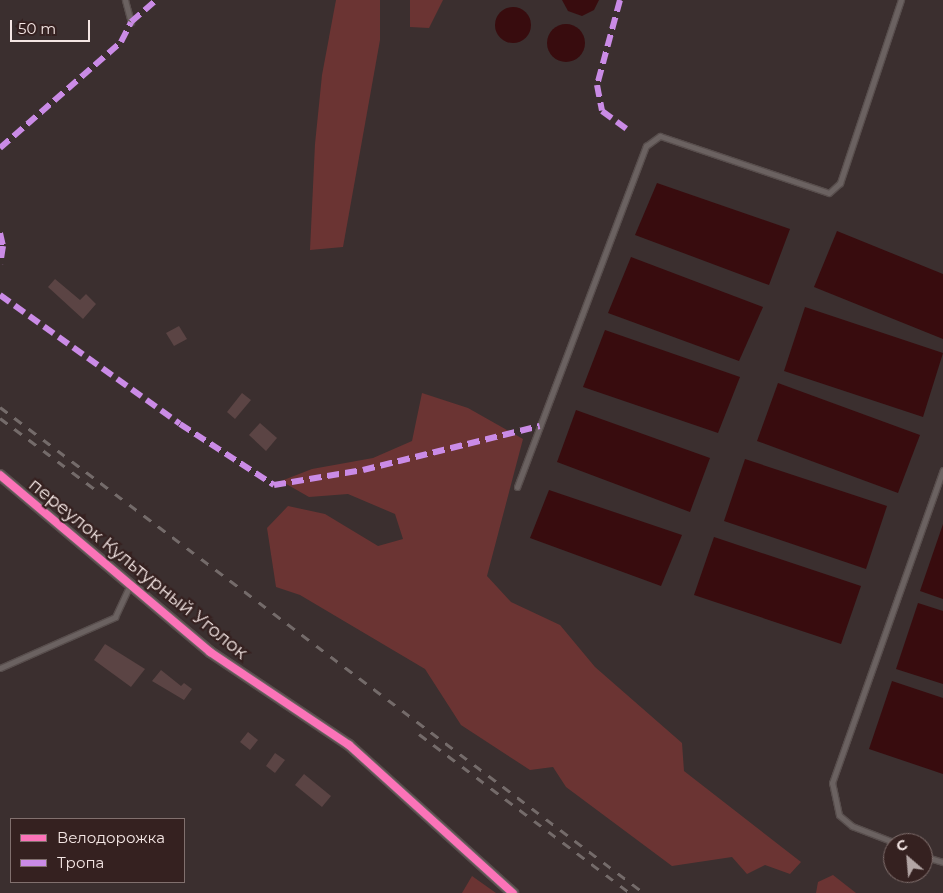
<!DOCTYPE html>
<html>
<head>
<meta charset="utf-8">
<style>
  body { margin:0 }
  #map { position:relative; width:943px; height:893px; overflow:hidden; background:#3b2f2f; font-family:Montserrat,sans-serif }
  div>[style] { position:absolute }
  .green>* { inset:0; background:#6b3433 }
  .water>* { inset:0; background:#380c0e }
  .round { border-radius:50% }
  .building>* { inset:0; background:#5b4444 }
  .roads { filter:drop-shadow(1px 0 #584e4d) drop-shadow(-1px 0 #584e4d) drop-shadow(0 1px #584e4d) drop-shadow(0 -1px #584e4d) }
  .service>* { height:5px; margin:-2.5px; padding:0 2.5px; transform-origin:2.5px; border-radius:2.5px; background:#6b6261 }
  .minor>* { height:10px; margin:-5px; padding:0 5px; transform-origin:5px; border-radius:5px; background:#6b6261 }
  .rail>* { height:3px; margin-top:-1.5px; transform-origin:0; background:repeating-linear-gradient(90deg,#746b6a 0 9px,transparent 0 18px) }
  .quiet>* { height:6px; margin-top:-3px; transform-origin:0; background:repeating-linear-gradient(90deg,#ca8be6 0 12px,transparent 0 18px) }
  .cycleway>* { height:8px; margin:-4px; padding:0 4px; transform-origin:4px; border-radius:4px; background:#fb73b8 }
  span { translate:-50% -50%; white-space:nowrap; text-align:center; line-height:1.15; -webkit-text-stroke:4.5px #352120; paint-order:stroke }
  .street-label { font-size:18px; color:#f4e6e4 }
  .legend { position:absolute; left:10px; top:818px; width:175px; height:65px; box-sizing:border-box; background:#352120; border:1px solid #81706e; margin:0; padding:6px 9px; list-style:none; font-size:15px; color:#f4e6e4 }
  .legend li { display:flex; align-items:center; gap:10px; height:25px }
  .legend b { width:25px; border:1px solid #81706e }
  .north { position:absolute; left:883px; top:833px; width:50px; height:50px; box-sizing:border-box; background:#352120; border:1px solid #81706e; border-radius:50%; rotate:333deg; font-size:14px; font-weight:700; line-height:20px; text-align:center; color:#f4e6e4 }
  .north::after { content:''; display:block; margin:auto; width:18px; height:22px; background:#b3a6a5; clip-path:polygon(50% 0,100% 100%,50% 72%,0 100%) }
  .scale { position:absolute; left:10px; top:20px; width:80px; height:22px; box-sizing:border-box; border:2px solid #f4e6e4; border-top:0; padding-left:6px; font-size:15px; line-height:18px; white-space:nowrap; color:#f4e6e4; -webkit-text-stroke:4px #352120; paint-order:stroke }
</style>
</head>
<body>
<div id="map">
  <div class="green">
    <i style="clip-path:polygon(336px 0,380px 0,380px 40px,343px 247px,310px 250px,315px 144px,322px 75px)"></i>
    <i style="clip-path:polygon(410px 0,443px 0,429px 28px,410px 27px)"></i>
    <i style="clip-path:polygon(422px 393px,468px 408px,523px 439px,487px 576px,511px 602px,560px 625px,595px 667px,682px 743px,684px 771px,801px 862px,790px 874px,765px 865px,747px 874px,732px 857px,672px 866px,566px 787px,553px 767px,530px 770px,461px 725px,425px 669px,300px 595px,276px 587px,267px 528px,288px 506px,325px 514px,378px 546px,403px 539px,395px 514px,348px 494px,309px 497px,281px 481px,312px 469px,373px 458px,412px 441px)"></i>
    <i style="clip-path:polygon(833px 875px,856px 893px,816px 893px,818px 882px)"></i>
    <i style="clip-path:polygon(472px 876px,496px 893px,462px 893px)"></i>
  </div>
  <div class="water">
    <i style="clip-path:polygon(562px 0,599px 0,594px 10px,582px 16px,568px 11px)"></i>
    <i class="round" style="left:495px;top:7px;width:36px;height:36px"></i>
    <i class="round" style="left:547px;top:24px;width:38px;height:38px"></i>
    <i style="clip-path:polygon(657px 183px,790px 229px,769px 285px,635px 235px)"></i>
    <i style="clip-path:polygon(837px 231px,943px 274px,943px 339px,814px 287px)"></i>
    <i style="clip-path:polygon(631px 257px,763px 307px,739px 361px,608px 313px)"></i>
    <i style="clip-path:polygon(805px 307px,943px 353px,923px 417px,784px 371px)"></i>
    <i style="clip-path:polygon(605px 330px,740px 377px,718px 433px,583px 387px)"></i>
    <i style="clip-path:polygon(778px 383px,920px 435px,898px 493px,757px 441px)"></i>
    <i style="clip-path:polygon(576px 410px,710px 458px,690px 512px,557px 462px)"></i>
    <i style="clip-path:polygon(745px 459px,887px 506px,866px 569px,724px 521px)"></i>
    <i style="clip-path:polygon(549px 490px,682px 535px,661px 586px,530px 538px)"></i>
    <i style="clip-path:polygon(943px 524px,943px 599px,920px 591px)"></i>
    <i style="clip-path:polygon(714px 537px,861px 586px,841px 644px,694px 595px)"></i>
    <i style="clip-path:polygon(918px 603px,943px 611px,943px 684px,896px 669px)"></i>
    <i style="clip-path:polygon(892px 681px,943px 698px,943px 774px,869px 749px)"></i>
  </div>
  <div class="building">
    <i style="clip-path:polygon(55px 279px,80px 300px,86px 294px,96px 304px,83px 319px,48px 287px)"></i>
    <i style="clip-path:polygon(179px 326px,187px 339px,174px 346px,166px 333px)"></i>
    <i style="clip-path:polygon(242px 393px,251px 400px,235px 419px,227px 412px)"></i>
    <i style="clip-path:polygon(260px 423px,277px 438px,266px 451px,249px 435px)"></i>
    <i style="clip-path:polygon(105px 644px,145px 669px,131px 687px,94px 660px)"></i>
    <i style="clip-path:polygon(161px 670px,181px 686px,184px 683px,192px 689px,184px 700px,152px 681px)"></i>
    <i style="clip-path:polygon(248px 732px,258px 740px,250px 750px,240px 742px)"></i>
    <i style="clip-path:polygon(275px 753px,285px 760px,275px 773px,266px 766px)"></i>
    <i style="clip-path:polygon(304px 774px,331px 796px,322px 807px,295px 785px)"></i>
  </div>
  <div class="roads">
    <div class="service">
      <i style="left:125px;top:0;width:23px;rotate:75deg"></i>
      <i style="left:517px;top:487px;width:365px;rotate:-69.3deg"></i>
      <i style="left:646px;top:146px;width:17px;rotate:-36deg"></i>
      <i style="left:660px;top:136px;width:178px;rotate:18.6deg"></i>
      <i style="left:829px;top:193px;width:15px;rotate:-42deg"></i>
      <i style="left:840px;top:183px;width:193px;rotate:-71.6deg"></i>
      <i style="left:0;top:668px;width:126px;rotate:-23.9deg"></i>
      <i style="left:115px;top:617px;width:35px;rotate:-65deg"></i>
      <i style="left:896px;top:843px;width:47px;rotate:-158.9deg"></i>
      <i style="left:852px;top:826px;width:17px;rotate:-140deg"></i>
      <i style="left:839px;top:815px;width:33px;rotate:-102deg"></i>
      <i style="left:832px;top:783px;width:332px;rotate:-70.5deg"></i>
      <i style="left:923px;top:856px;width:21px;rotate:17deg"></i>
    </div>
    <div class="minor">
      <i style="left:0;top:475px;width:275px;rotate:40.1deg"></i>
      <i style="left:210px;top:652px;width:167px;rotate:33.8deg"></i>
      <i style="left:349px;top:745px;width:221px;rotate:42.1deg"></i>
    </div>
  </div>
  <div class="rail">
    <i style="left:0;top:407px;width:807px;rotate:37.04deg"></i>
    <i style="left:0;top:418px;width:120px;rotate:36.9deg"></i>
    <i style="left:419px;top:734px;width:264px;rotate:37deg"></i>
  </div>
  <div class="quiet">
    <i style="left:620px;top:0;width:88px;rotate:105.1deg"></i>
    <i style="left:597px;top:85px;width:26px;rotate:79deg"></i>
    <i style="left:602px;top:111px;width:32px;rotate:36deg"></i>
    <i style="left:0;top:148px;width:161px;rotate:-41.2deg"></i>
    <i style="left:121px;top:42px;width:22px;rotate:-63deg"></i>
    <i style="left:131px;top:22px;width:33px;rotate:-41deg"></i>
    <i style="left:0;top:233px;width:13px;rotate:77deg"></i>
    <i style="left:3px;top:246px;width:18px;rotate:99deg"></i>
    <i style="left:0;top:295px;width:221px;rotate:35.6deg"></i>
    <i style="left:180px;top:424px;width:112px;rotate:33deg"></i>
    <i style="left:274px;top:485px;width:90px;rotate:-9.6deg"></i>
    <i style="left:363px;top:470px;width:182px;rotate:-14deg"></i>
  </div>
  <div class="cycleway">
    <i style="left:0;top:475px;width:275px;rotate:40.1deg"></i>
    <i style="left:210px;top:652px;width:167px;rotate:33.8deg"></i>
    <i style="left:349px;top:745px;width:221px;rotate:42.1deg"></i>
  </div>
  <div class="street-label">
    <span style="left:138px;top:569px;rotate:39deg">переулок Культурный Уголок</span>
  </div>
  <ul class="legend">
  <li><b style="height:6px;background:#fb73b8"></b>Велодорожка</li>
  <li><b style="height:6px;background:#ca8be6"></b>Тропа</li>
  </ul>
  <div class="north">С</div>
  <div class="scale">50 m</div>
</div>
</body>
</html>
